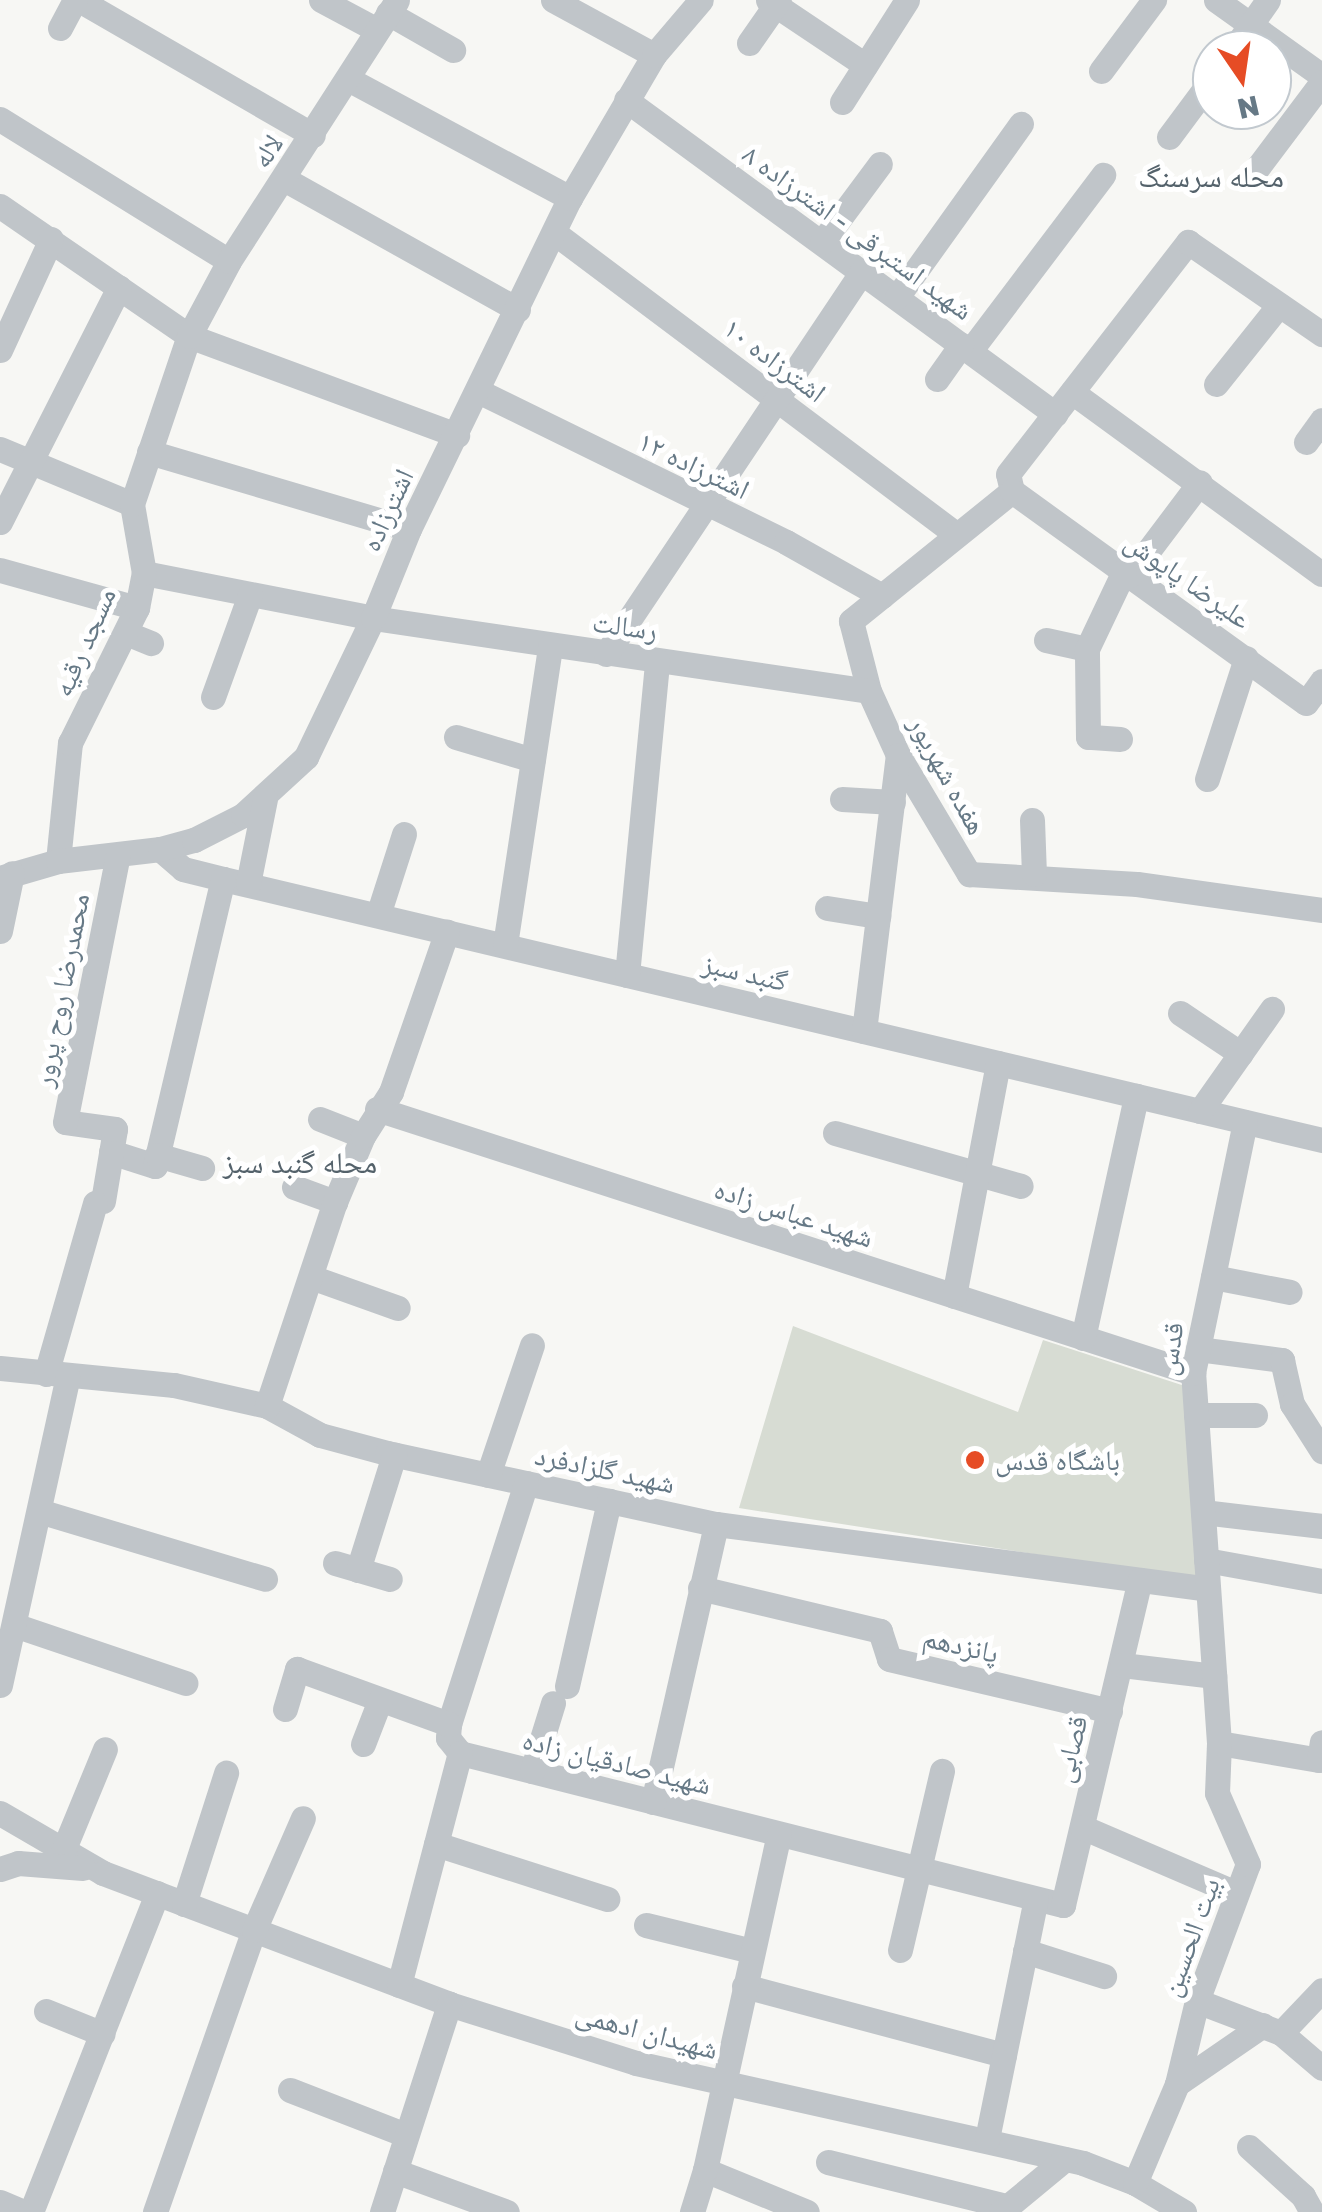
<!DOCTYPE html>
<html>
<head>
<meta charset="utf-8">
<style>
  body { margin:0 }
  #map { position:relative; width:1322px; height:2212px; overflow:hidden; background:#f7f7f4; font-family:"Golos Text","Noto Naskh Arabic",sans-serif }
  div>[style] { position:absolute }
  .green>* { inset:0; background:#d7dcd3 }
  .minor>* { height:25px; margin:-12.5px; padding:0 12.5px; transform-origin:12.5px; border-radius:12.5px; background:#c0c5c9 }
  .dots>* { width:28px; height:28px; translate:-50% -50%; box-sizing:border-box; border:5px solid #fff; border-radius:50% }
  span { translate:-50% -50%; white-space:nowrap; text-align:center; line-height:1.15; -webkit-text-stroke:10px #fff; paint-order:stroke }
  .street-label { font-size:28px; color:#667986 }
  .poi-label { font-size:28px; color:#667986 }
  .left { translate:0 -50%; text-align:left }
  .neighbourhood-label { font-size:30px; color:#54626b }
  .north { position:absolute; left:1192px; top:30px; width:100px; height:100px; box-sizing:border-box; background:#fff; border:2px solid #c2c9cf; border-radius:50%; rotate:167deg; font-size:28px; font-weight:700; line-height:40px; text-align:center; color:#667986 }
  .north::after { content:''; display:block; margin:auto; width:35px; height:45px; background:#e64c25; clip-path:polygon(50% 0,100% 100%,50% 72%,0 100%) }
</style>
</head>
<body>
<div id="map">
  <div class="green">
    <i style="clip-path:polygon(793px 1326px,1018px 1412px,1043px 1340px,1191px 1388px,1207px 1581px,739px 1508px)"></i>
  </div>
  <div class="minor">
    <i style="left:79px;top:0;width:270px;rotate:30deg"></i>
    <i style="left:321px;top:0;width:61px;rotate:28.2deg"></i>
    <i style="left:553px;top:0;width:115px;rotate:28.6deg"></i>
    <i style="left:768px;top:0;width:117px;rotate:33.8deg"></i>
    <i style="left:1216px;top:0;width:130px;rotate:35.6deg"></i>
    <i style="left:388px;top:13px;width:75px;rotate:29.6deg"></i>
    <i style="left:60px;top:28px;width:32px;rotate:-62deg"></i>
    <i style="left:749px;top:43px;width:52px;rotate:-55.1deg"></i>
    <i style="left:1233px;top:50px;width:61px;rotate:-55deg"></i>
    <i style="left:1101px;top:71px;width:89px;rotate:-53.3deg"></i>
    <i style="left:348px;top:79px;width:252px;rotate:28.2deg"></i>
    <i style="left:626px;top:100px;width:532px;rotate:36.2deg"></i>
    <i style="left:842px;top:102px;width:121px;rotate:-57.5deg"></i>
    <i style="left:0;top:119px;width:269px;rotate:31.8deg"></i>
    <i style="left:1169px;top:137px;width:72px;rotate:-53.4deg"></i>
    <i style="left:1252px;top:175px;width:116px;rotate:-53deg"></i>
    <i style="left:284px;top:179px;width:268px;rotate:29.2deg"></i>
    <i style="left:0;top:206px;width:229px;rotate:34.5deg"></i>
    <i style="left:189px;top:336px;width:286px;rotate:20.3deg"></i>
    <i style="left:556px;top:234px;width:501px;rotate:36.89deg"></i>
    <i style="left:822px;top:242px;width:97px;rotate:-53.4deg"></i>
    <i style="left:897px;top:297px;width:213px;rotate:-54.4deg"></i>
    <i style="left:0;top:350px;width:122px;rotate:-65.3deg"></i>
    <i style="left:970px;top:351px;width:221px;rotate:-52.9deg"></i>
    <i style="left:937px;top:379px;width:42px;rotate:-54.8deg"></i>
    <i style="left:1216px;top:384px;width:101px;rotate:-51.4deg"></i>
    <i style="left:478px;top:391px;width:343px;rotate:26.1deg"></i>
    <i style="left:786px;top:542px;width:110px;rotate:29.4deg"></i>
    <i style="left:1072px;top:392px;width:309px;rotate:36.1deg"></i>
    <i style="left:1306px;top:442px;width:27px;rotate:-54deg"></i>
    <i style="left:0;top:449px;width:143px;rotate:22.6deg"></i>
    <i style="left:149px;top:452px;width:271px;rotate:16.5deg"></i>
    <i style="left:1012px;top:491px;width:207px;rotate:141.1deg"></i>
    <i style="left:851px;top:621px;width:72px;rotate:75.6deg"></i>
    <i style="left:869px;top:691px;width:70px;rotate:65.6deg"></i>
    <i style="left:898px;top:755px;width:139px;rotate:59.2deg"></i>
    <i style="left:969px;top:874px;width:168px;rotate:3.4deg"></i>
    <i style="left:1137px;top:884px;width:187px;rotate:8deg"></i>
    <i style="left:1012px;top:491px;width:17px;rotate:-103deg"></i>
    <i style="left:1008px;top:474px;width:294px;rotate:-52.2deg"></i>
    <i style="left:1188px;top:242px;width:163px;rotate:34.5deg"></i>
    <i style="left:1012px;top:491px;width:362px;rotate:35.8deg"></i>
    <i style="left:1306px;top:703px;width:27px;rotate:-54deg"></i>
    <i style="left:0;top:522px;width:263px;rotate:-63.1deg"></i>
    <i style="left:0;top:570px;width:142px;rotate:15.5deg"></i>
    <i style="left:144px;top:573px;width:233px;rotate:11.1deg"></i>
    <i style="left:373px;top:618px;width:501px;rotate:8.37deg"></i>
    <i style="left:1130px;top:575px;width:116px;rotate:-53deg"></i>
    <i style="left:126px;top:633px;width:27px;rotate:22deg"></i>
    <i style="left:1046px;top:640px;width:42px;rotate:12.4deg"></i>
    <i style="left:606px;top:654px;width:460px;rotate:-56.2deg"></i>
    <i style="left:213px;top:697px;width:109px;rotate:-70.1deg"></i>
    <i style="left:456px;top:737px;width:80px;rotate:16.6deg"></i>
    <i style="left:1120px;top:739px;width:32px;rotate:-176deg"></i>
    <i style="left:1088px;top:737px;width:88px;rotate:-90.7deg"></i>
    <i style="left:1087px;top:649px;width:86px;rotate:-64.6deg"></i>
    <i style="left:1207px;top:779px;width:127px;rotate:-72.1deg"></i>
    <i style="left:842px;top:799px;width:51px;rotate:3.4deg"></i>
    <i style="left:1032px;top:820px;width:54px;rotate:87.9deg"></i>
    <i style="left:160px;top:849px;width:30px;rotate:41deg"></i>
    <i style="left:183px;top:869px;width:41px;rotate:14deg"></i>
    <i style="left:223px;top:879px;width:1130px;rotate:13.36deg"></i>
    <i style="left:58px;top:861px;width:119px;rotate:-84.2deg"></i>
    <i style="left:70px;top:743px;width:151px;rotate:-63.6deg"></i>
    <i style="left:137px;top:608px;width:36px;rotate:-79deg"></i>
    <i style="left:144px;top:573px;width:70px;rotate:-99.9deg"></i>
    <i style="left:132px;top:504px;width:177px;rotate:-71.3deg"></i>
    <i style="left:189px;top:336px;width:85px;rotate:-61.9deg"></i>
    <i style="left:229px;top:261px;width:310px;rotate:-57.2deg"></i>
    <i style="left:0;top:878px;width:60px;rotate:-16.3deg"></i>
    <i style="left:58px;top:861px;width:103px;rotate:-6.7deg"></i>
    <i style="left:160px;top:849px;width:35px;rotate:-15deg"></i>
    <i style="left:194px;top:840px;width:55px;rotate:-27deg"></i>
    <i style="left:243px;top:815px;width:86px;rotate:-42.6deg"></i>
    <i style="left:306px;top:757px;width:154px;rotate:-64.3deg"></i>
    <i style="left:373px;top:618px;width:96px;rotate:-68deg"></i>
    <i style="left:409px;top:529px;width:368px;rotate:-64.1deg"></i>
    <i style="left:570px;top:198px;width:166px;rotate:-59.6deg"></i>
    <i style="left:654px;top:55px;width:72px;rotate:-49.5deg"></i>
    <i style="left:248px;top:884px;width:87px;rotate:-78.7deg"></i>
    <i style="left:827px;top:908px;width:52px;rotate:8.9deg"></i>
    <i style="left:378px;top:915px;width:85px;rotate:-72.2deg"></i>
    <i style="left:0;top:931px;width:59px;rotate:-78.3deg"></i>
    <i style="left:505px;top:945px;width:302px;rotate:-81.4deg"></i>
    <i style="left:627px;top:975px;width:315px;rotate:-84.5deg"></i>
    <i style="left:1180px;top:1013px;width:73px;rotate:33.9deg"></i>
    <i style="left:864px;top:1031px;width:278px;rotate:-83deg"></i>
    <i style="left:377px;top:1109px;width:858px;rotate:17.93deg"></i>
    <i style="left:1200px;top:1111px;width:125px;rotate:-54.8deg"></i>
    <i style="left:320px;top:1119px;width:46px;rotate:21.6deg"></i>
    <i style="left:835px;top:1133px;width:193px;rotate:15.9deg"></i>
    <i style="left:111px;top:1152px;width:46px;rotate:17.7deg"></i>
    <i style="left:155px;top:1166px;width:295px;rotate:-76.7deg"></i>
    <i style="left:157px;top:1155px;width:47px;rotate:16.1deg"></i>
    <i style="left:294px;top:1187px;width:44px;rotate:20.1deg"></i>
    <i style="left:103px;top:1201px;width:73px;rotate:-80.5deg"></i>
    <i style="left:115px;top:1129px;width:50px;rotate:-172deg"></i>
    <i style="left:65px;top:1122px;width:272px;rotate:-78.8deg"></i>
    <i style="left:311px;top:1277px;width:92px;rotate:19.6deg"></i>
    <i style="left:1213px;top:1277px;width:78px;rotate:11deg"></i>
    <i style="left:954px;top:1296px;width:237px;rotate:-79.3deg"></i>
    <i style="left:1083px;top:1338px;width:248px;rotate:-77.6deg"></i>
    <i style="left:1198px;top:1349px;width:85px;rotate:7.5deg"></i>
    <i style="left:1282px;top:1360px;width:45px;rotate:77.2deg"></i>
    <i style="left:1292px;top:1404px;width:56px;rotate:57.4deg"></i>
    <i style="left:0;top:1368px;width:175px;rotate:5.6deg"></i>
    <i style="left:174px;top:1385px;width:95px;rotate:12.7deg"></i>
    <i style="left:267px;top:1406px;width:60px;rotate:28.7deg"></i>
    <i style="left:320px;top:1435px;width:69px;rotate:15deg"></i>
    <i style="left:387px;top:1453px;width:337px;rotate:12.2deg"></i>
    <i style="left:716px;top:1524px;width:496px;rotate:7.5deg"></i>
    <i style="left:46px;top:1374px;width:178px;rotate:-74deg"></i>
    <i style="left:267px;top:1406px;width:215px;rotate:-71.6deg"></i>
    <i style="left:335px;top:1202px;width:72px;rotate:-67deg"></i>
    <i style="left:363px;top:1136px;width:52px;rotate:-57.5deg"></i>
    <i style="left:391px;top:1092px;width:170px;rotate:-70.8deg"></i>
    <i style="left:1196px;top:1415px;width:59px"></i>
    <i style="left:488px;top:1475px;width:137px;rotate:-71.3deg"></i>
    <i style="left:526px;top:1483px;width:253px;rotate:107.7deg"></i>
    <i style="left:449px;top:1724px;width:14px;rotate:94deg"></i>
    <i style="left:448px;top:1738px;width:19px;rotate:51deg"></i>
    <i style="left:460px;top:1753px;width:622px;rotate:14.15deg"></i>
    <i style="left:1063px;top:1905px;width:334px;rotate:-76.7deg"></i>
    <i style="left:39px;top:1511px;width:236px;rotate:16.7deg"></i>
    <i style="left:1203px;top:1512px;width:120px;rotate:6.7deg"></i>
    <i style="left:1206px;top:1560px;width:118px;rotate:10.3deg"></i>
    <i style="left:335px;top:1563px;width:57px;rotate:16.2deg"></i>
    <i style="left:358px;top:1570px;width:121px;rotate:-72.6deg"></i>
    <i style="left:700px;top:1588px;width:185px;rotate:13.4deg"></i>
    <i style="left:880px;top:1631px;width:29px;rotate:72deg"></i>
    <i style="left:889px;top:1659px;width:227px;rotate:13.2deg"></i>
    <i style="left:14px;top:1625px;width:181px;rotate:18.7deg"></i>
    <i style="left:1122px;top:1665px;width:93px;rotate:6.8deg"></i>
    <i style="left:0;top:1685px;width:315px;rotate:-77.6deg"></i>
    <i style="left:567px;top:1686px;width:190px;rotate:-77.2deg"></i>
    <i style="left:285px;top:1709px;width:42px;rotate:-73.3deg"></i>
    <i style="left:297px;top:1669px;width:162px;rotate:19.9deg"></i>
    <i style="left:1219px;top:1743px;width:101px;rotate:9.6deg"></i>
    <i style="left:1319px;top:1760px;width:18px;rotate:-81deg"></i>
    <i style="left:363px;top:1744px;width:47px;rotate:-68.9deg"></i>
    <i style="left:532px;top:1771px;width:71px;rotate:-72.8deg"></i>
    <i style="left:653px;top:1802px;width:285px;rotate:-77.2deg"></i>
    <i style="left:0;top:1813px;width:119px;rotate:30.2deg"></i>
    <i style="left:103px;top:1873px;width:370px;rotate:20.7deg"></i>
    <i style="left:449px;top:2004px;width:196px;rotate:17.5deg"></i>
    <i style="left:636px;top:2063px;width:458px;rotate:12.6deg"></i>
    <i style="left:1083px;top:2163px;width:56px;rotate:21deg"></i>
    <i style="left:1135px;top:2183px;width:57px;rotate:30.6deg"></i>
    <i style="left:1082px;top:1827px;width:168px;rotate:23.2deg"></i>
    <i style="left:436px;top:1844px;width:180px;rotate:17.8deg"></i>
    <i style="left:63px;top:1851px;width:110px;rotate:-67.6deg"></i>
    <i style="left:0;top:1869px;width:19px;rotate:-18deg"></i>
    <i style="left:18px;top:1863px;width:65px;rotate:4.4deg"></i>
    <i style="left:184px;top:1904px;width:138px;rotate:-72.2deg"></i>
    <i style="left:646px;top:1925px;width:109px;rotate:13.8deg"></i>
    <i style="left:900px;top:1950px;width:184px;rotate:-76.8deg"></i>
    <i style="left:1025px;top:1951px;width:83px;rotate:17.6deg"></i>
    <i style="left:399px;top:1985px;width:240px;rotate:-75.3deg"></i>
    <i style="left:744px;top:1986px;width:269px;rotate:14.9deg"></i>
    <i style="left:1197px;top:2001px;width:90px;rotate:20.9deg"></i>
    <i style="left:1281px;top:2033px;width:54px;rotate:40.5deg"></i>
    <i style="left:46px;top:2011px;width:61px;rotate:22deg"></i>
    <i style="left:1281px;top:2033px;width:59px;rotate:-46.4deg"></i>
    <i style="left:1177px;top:2084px;width:104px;rotate:-34.5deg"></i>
    <i style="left:290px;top:2090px;width:124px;rotate:21.2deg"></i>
    <i style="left:987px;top:2139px;width:245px;rotate:-78.5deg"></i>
    <i style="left:1249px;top:2147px;width:73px;rotate:42.2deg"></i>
    <i style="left:1303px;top:2196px;width:18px;rotate:61deg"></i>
    <i style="left:828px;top:2162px;width:183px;rotate:13.9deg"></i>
    <i style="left:705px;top:2170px;width:110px;rotate:22.4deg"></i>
    <i style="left:395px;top:2171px;width:119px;rotate:20.1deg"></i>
    <i style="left:1135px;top:2183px;width:108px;rotate:-67deg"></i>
    <i style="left:1177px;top:2084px;width:85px;rotate:-76.5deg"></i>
    <i style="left:1197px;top:2001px;width:146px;rotate:-69.6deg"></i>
    <i style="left:1248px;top:1864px;width:77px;rotate:-113.6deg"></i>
    <i style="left:1217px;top:1793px;width:50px;rotate:-87.7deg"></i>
    <i style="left:1219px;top:1743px;width:371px;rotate:-94deg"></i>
    <i style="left:1193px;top:1373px;width:256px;rotate:-78.3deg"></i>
    <i style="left:0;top:2202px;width:25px;rotate:23deg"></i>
    <i style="left:31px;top:2212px;width:343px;rotate:-68.4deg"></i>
    <i style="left:155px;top:2212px;width:299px;rotate:-70.7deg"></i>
    <i style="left:254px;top:1930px;width:122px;rotate:-66.4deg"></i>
    <i style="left:382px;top:2212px;width:219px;rotate:-72.1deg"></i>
    <i style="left:692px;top:2212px;width:44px;rotate:-72.8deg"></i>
    <i style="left:705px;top:2170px;width:344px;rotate:-77.6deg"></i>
    <i style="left:1001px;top:2212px;width:83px;rotate:-39.6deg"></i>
  </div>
  <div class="dots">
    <i style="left:975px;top:1460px;background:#e64c25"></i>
  </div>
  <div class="street-label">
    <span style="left:267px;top:151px;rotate:-56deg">لاله</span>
    <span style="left:858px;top:232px;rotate:36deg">شهید استبرقی - اشترزاده ۸</span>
    <span style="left:775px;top:360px;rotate:37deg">اشترزاده ۱۰</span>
    <span style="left:694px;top:465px;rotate:26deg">اشترزاده ۱۲</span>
    <span style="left:387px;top:510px;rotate:-65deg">اشترزاده</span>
    <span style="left:1188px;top:580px;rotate:35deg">علیرضا پاپوش</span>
    <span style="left:625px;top:626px;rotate:8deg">رسالت</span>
    <span style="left:84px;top:642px;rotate:-66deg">مسجد رقیه</span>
    <span style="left:948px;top:775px;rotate:61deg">هفده شهریور</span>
    <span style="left:745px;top:972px;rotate:13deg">گنبد سبز</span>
    <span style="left:61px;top:990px;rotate:-79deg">محمدرضا روح پرور</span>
    <span style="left:794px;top:1213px;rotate:18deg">شهید عباس زاده</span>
    <span style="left:1170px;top:1349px;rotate:-82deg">قدس</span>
    <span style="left:605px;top:1469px;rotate:12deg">شهید گلزادفرد</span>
    <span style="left:961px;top:1645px;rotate:13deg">پانزدهم</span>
    <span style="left:1070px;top:1749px;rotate:-76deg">قصابی</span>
    <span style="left:617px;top:1762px;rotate:14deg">شهید صادقیان زاده</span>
    <span style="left:1190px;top:1937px;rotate:-70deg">بیت الحسین</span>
    <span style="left:647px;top:2031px;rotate:15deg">شهیدان ادهمی</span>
  </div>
  <div class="poi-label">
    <span class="left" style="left:995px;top:1460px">باشگاه قدس</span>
  </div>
  <div class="neighbourhood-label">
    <span style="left:1211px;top:176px">محله سرسنگ</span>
    <span style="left:300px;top:1162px">محله گنبد سبز</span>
  </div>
  <div class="north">N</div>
</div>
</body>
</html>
